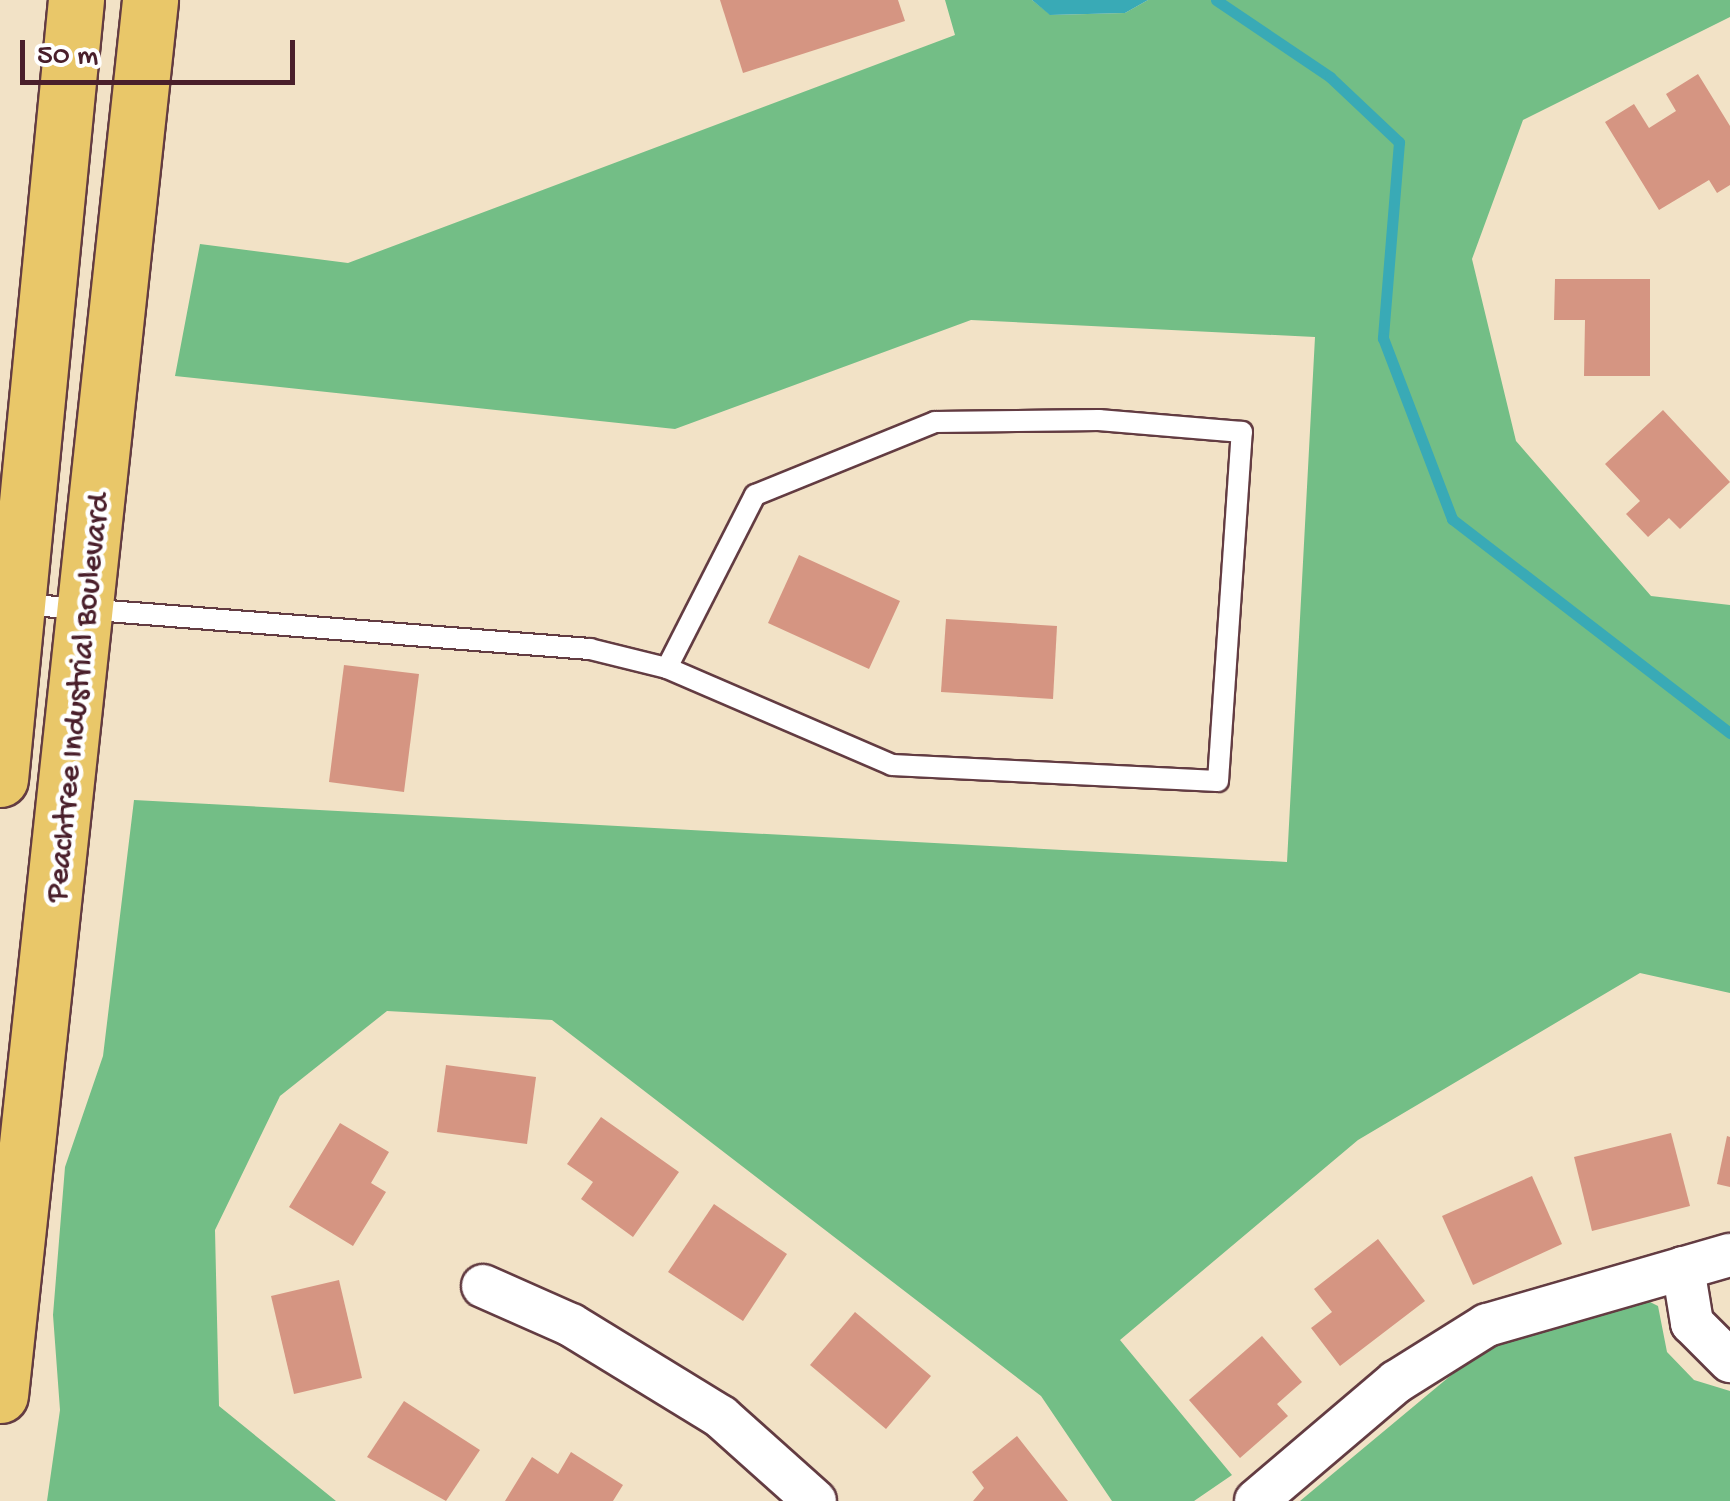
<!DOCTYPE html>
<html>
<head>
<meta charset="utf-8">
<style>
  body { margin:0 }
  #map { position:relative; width:1730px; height:1501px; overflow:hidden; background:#f2e2c6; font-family:"Gochi Hand",sans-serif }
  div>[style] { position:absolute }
  .forest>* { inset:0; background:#73be86 }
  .water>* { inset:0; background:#39aab6 }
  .stream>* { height:11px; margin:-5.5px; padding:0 5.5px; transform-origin:5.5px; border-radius:5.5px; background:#39aab6 }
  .building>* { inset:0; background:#d59582 }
  .roads { filter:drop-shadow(2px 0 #633c42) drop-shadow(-2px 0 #633c42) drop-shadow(0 2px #633c42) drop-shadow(0 -2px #633c42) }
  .service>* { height:20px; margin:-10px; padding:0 10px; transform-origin:10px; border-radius:10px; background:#fff }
  .minor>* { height:42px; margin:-21px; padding:0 21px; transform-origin:21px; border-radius:21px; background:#fff }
  .trunk>* { height:55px; margin:-27.5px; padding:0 27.5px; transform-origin:27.5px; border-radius:27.5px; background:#e9c769 }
  span { translate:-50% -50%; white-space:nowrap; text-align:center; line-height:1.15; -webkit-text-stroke:9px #fff; paint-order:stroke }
  .street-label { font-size:32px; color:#4a1f2b }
  .scale { position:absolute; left:20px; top:40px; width:275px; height:45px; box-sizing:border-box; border:5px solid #4a1f2b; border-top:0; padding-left:12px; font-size:30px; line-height:35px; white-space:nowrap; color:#4a1f2b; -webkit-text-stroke:8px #fff; paint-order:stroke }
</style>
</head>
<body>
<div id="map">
  <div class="forest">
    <i style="clip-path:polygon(945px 0,1032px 0,1051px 15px,1125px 13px,1148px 0,1730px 0,1730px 17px,1523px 120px,1472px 259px,1516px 441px,1651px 596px,1730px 605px,1730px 993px,1640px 973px,1358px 1140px,1120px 1340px,1232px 1475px,1194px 1501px,1112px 1501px,1041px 1396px,552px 1020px,387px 1011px,280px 1096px,215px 1230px,219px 1406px,336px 1501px,47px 1501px,60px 1410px,53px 1315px,65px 1167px,103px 1056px,134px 800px,1287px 862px,1315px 337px,971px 320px,675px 429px,175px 376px,200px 244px,348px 263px,955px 35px)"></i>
    <i style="clip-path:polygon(1642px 1298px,1658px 1306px,1667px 1352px,1694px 1380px,1730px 1391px,1730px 1501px,1300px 1501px,1479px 1352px)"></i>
  </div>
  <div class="water">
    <i style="clip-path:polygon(1032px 0,1148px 0,1125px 13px,1050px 15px)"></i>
  </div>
  <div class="stream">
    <i style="left:1216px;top:0;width:138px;rotate:34deg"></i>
    <i style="left:1330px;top:77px;width:95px;rotate:43.3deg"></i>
    <i style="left:1399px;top:142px;width:197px;rotate:94.7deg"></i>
    <i style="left:1383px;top:338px;width:194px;rotate:69.1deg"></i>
    <i style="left:1452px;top:519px;width:351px;rotate:37.6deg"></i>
  </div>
  <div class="building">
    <i style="clip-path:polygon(720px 0,898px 0,905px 21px,743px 73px)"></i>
    <i style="clip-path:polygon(1698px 74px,1730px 126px,1730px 185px,1717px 193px,1709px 180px,1659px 210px,1605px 122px,1634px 104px,1649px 128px,1676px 111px,1666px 94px)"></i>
    <i style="clip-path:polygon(1555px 279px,1650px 279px,1650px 376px,1584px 376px,1585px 320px,1554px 320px)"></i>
    <i style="clip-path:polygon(1663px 410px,1730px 482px,1680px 529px,1669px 518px,1648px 537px,1626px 514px,1640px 501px,1605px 464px)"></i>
    <i style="clip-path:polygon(799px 555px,900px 601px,869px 669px,768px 623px)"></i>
    <i style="clip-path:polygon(946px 619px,1057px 626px,1053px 699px,941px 692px)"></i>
    <i style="clip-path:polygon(344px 665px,419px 674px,404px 792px,329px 782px)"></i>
    <i style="clip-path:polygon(446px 1065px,536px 1077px,527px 1144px,437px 1132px)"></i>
    <i style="clip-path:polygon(601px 1117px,679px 1172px,633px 1237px,581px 1199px,593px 1182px,567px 1164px)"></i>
    <i style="clip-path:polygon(340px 1123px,389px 1152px,371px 1183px,386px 1192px,353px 1246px,289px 1207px)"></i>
    <i style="clip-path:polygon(1671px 1133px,1690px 1206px,1592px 1231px,1574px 1157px)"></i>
    <i style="clip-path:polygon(1727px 1136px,1730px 1137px,1730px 1187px,1717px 1184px)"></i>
    <i style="clip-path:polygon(1532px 1176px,1562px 1244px,1473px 1285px,1442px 1216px)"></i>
    <i style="clip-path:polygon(714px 1204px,787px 1254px,743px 1321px,668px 1272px)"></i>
    <i style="clip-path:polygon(1378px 1239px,1425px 1301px,1340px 1366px,1311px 1328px,1332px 1312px,1314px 1289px)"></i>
    <i style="clip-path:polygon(339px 1280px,362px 1378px,294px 1394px,271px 1296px)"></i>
    <i style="clip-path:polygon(855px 1312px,931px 1376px,886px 1429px,810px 1365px)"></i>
    <i style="clip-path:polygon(1262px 1336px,1302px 1382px,1277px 1404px,1288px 1416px,1240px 1458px,1189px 1400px)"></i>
    <i style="clip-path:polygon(404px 1401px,480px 1450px,446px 1501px,367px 1457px)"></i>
    <i style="clip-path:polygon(1017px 1436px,1068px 1501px,973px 1501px,984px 1488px,972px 1472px)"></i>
    <i style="clip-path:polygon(571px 1452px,623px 1485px,613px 1501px,505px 1501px,532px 1457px,558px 1474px)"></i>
  </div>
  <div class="roads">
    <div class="service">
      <i style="left:19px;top:604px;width:573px;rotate:4.51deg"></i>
      <i style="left:590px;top:649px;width:79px;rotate:13.9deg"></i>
      <i style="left:667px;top:668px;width:245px;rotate:23.3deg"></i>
      <i style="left:892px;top:765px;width:326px;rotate:2.8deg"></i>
      <i style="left:1218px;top:781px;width:350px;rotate:-86.1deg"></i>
      <i style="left:1242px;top:432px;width:144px;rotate:-175.2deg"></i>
      <i style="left:1099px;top:420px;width:164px;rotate:179.3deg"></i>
      <i style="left:935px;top:422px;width:194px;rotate:157.9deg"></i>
      <i style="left:755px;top:495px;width:194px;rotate:117deg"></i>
    </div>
    <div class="minor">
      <i style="left:1683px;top:1268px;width:56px;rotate:80.7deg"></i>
      <i style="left:1692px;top:1323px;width:54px;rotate:45deg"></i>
      <i style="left:483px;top:1286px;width:96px;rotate:23.9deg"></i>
      <i style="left:571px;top:1325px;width:176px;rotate:31.5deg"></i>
      <i style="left:721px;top:1417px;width:126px;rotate:41.8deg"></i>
      <i style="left:1256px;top:1501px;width:184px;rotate:-40.4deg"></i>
      <i style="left:1396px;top:1382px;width:107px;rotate:-32.1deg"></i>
      <i style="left:1487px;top:1325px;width:253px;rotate:-16.1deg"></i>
    </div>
    <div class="trunk">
      <i style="left:0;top:779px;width:783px;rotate:-84.43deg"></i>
      <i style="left:0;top:1395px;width:1403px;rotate:-83.86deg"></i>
    </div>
  </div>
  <div class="street-label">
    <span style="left:80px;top:698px;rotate:-84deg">Peachtree Industrial Boulevard</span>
  </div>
  <div class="scale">50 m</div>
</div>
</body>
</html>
